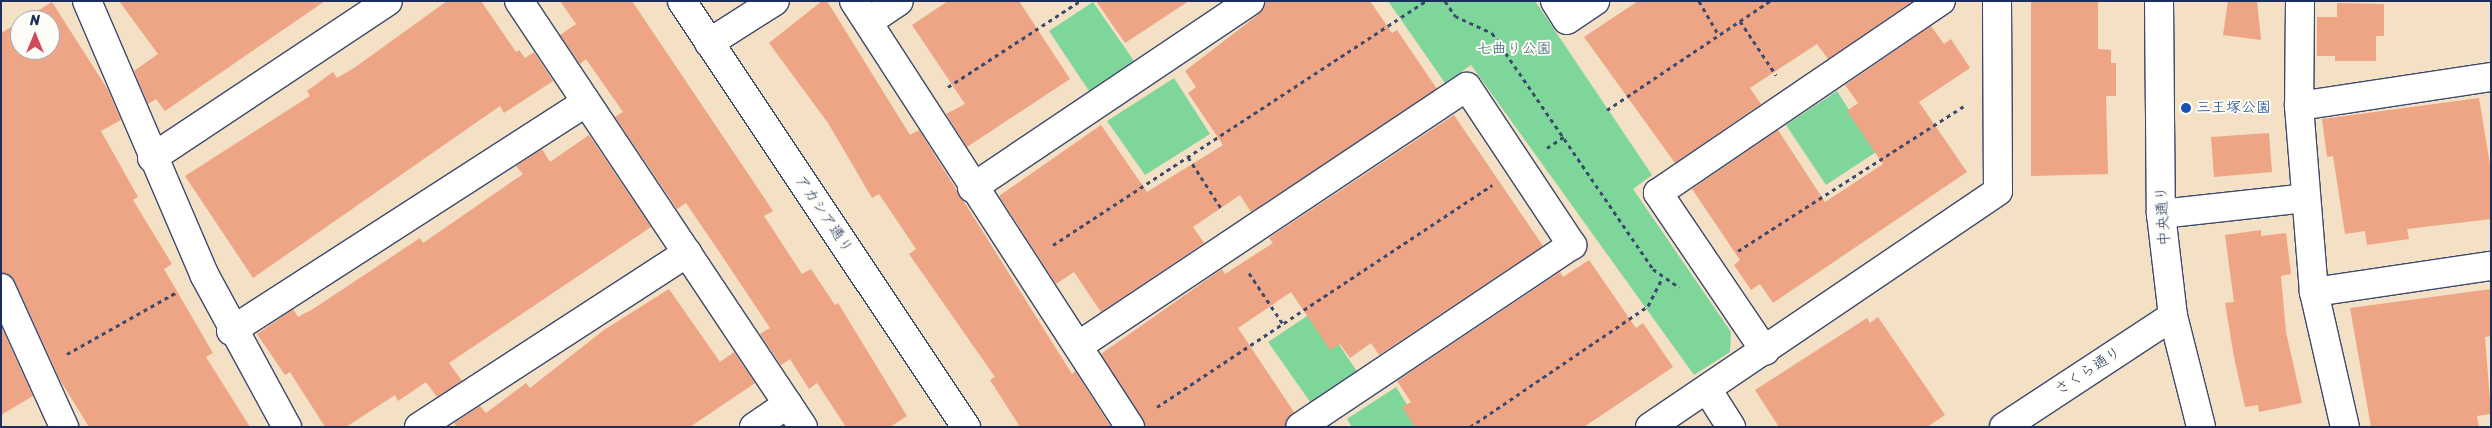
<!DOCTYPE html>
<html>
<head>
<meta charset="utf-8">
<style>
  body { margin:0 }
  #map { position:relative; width:2492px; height:428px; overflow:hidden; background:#f4e0c4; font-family:Sriracha,"Klee One",sans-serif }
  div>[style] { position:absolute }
  .green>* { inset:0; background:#7fd69b }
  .building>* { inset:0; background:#eda586 }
  .path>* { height:3px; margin-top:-1.5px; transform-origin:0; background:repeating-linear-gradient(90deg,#3c4a6d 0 4px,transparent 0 8px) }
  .roads { filter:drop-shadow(1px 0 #3c4a6d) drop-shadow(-1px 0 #3c4a6d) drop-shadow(0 1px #3c4a6d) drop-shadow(0 -1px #3c4a6d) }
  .minor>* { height:28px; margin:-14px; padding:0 14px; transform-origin:14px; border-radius:14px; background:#fff }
  .tertiary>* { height:28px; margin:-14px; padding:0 14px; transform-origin:14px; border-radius:14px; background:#fff }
  .dots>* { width:14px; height:14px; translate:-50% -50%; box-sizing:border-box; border:2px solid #fdfcf7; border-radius:50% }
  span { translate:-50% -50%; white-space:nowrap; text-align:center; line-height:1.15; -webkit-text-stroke:4px #fdfcf7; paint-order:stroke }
  .park-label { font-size:15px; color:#396170 }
  .transit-label { font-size:15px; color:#164399 }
  .left { translate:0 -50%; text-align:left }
  .street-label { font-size:15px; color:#1b2f5e }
  .frame { position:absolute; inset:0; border:2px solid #1b2f5e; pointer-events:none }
  .north { position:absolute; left:10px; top:10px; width:50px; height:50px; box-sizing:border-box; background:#fdfcf7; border:1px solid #a3aaba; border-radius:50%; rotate:0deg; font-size:14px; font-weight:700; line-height:20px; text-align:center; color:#1b2f5e }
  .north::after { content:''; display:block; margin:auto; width:18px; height:22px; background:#d1495b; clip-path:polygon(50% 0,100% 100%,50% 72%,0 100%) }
</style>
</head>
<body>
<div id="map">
  <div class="green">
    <i style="clip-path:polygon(1388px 1px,1535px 1px,1652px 175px,1633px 189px,1731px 332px,1730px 352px,1694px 375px,1471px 65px,1445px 83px)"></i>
    <i style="clip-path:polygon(1093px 2px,1134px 61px,1089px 91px,1049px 31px)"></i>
    <i style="clip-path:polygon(1174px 78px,1210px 134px,1145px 175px,1107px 121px)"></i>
    <i style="clip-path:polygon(1837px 91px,1876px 152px,1826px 185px,1786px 125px)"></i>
    <i style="clip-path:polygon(1316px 310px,1360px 376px,1313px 406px,1268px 342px)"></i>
    <i style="clip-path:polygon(1396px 387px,1421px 427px,1352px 427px,1347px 419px)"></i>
  </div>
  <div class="building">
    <i style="clip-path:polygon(119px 1px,325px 1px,165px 111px,156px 99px,148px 104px,134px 71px,158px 54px)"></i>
    <i style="clip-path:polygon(447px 1px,481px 1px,516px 52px,519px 50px,525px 58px,534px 52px,553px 81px,504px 113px,500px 106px,253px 278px,185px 176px,310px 96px,307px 91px,333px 72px,337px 78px,354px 68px)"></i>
    <i style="clip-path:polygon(560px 1px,632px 1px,773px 211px,764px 216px,802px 274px,811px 269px,835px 305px,838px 303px,907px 416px,890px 427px,846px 427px,817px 383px,809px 389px,790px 359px,781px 365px,760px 334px,770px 328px,722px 256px,686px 203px,677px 209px,615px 117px,623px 112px,586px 59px,580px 64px,560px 35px,576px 24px)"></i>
    <i style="clip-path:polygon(822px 1px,827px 1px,910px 135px,919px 130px,1072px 374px,1075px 371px,1111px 427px,1020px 427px,990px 380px,995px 377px,909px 254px,916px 249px,879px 194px,872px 198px,828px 123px,769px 43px)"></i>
    <i style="clip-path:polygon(948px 1px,1019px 1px,1070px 79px,967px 147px,946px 114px,965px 104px,912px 25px)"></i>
    <i style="clip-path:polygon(1096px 1px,1189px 1px,1125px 43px)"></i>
    <i style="clip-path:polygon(1265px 1px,1370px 1px,1392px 33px,1397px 30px,1437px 89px,1251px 212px,1240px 195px,1193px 227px,1204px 243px,1101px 312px,1074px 272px,1056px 284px,999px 196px,1101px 125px,1147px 192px,1223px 145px,1188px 93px,1196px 87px,1185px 71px,1259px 14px)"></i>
    <i style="clip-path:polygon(1638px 1px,1913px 1px,1828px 59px,1817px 44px,1750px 88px,1761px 104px,1675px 163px,1584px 37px)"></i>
    <i style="clip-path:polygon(2031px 1px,2098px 1px,2098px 49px,2111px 50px,2111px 63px,2116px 63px,2116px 96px,2106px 96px,2108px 174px,2031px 176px)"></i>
    <i style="clip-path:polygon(2228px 1px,2257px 1px,2261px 40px,2223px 35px)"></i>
    <i style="clip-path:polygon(52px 2px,108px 90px,121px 120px,101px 131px,138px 197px,133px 200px,172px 264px,164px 269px,213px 353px,206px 357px,250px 427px,89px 427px,60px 380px,15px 282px,1px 273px,1px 33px,20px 22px,20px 50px,50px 50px,50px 20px,23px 20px)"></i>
    <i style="clip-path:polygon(2337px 3px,2384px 4px,2384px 36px,2376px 36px,2376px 61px,2335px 61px,2335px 56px,2317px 56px,2317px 17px,2337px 17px)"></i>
    <i style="clip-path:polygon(1931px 26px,1944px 44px,1951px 39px,1970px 68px,1919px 102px,1967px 172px,1773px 303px,1760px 284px,1751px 290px,1734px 265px,1740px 260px,1692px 189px,1778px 130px,1825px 202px,1883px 164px,1847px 111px,1858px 103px,1845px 85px)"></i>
    <i style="clip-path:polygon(2479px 98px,2491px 171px,2491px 219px,2407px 229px,2409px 239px,2367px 245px,2365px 231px,2345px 234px,2333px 156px,2327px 157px,2322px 119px)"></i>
    <i style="clip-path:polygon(1454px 115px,1543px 246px,1379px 355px,1371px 343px,1350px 358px,1340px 344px,1330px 350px,1291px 292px,1238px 328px,1294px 412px,1285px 427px,1146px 427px,1101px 354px,1222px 269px,1225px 274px,1273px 243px,1269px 238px)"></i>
    <i style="clip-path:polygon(2269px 133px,2272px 172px,2214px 177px,2211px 137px)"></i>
    <i style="clip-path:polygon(589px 135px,651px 227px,449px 363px,462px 381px,437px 397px,426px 382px,398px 401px,395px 395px,346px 427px,325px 427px,290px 372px,285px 375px,257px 334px,293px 309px,298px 317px,313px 309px,420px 238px,423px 243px,523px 174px,516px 166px,542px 149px,550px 162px)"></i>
    <i style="clip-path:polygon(2261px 230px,2261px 236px,2286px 233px,2291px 274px,2281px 276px,2286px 332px,2302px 403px,2259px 412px,2258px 405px,2245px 407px,2234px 357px,2225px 303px,2234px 302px,2225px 235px)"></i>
    <i style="clip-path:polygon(1589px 260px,1636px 328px,1643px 323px,1673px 367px,1584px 427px,1415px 427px,1402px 407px,1411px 402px,1397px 381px,1560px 272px,1563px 277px)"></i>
    <i style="clip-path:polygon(669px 289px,720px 362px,734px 352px,755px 383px,690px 427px,457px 427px,454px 423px,480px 406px,486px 413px,526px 383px,530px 388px,604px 330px)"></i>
    <i style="clip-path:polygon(2491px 289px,2491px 336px,2485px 337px,2491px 414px,2477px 416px,2479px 427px,2371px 427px,2350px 308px)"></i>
    <i style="clip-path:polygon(1878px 317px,1945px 415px,1927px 427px,1779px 427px,1755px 390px,1867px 318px,1870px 323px)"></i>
    <i style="clip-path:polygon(1px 326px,33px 396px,1px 415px)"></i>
  </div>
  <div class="path">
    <i style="left:1445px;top:1px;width:18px;rotate:56deg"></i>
    <i style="left:1455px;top:16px;width:41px;rotate:24.7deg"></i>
    <i style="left:1492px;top:33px;width:286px;rotate:55.7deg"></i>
    <i style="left:1653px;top:269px;width:32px;rotate:35deg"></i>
    <i style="left:1699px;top:1px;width:39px;rotate:60deg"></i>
    <i style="left:1740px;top:21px;width:65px;rotate:56.3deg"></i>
    <i style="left:948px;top:87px;width:158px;rotate:-33.1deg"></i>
    <i style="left:1607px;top:110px;width:196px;rotate:-33.8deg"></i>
    <i style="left:1547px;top:148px;width:22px;rotate:-34deg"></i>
    <i style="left:1188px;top:157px;width:64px;rotate:57.1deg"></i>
    <i style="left:1053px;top:245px;width:446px;rotate:-33.2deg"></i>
    <i style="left:1738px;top:251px;width:269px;rotate:-32.7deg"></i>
    <i style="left:1249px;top:273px;width:61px;rotate:56.3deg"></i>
    <i style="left:67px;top:354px;width:126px;rotate:-29.4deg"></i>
    <i style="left:1157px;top:407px;width:402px;rotate:-33.5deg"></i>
    <i style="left:1470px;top:427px;width:215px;rotate:-34.2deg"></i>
    <i style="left:1648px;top:306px;width:30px;rotate:-63deg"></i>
  </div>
  <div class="roads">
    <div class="minor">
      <i style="left:87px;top:1px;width:299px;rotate:66.8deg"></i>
      <i style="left:205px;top:276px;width:172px;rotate:61.5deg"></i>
      <i style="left:519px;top:1px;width:512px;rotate:56.31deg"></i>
      <i style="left:854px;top:1px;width:508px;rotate:57.06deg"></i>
      <i style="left:1555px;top:1px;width:22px;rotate:58deg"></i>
      <i style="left:1567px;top:20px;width:34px;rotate:-34deg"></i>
      <i style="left:2300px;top:1px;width:105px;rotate:90.5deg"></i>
      <i style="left:2299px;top:106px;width:187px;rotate:85.4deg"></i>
      <i style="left:2314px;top:292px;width:139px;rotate:77.1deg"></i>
      <i style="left:868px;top:22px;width:37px;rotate:-34deg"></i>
      <i style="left:709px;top:43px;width:78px;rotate:-32.5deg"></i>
      <i style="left:2299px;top:106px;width:194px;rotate:-8.6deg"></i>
      <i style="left:152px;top:158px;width:283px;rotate:-33.6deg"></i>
      <i style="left:972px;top:188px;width:335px;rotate:-33.9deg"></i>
      <i style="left:2161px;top:214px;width:145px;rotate:-6.3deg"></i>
      <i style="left:1px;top:288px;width:153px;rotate:65.6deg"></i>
      <i style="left:2314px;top:292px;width:179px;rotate:-8.4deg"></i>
      <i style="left:231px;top:331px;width:422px;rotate:-32.8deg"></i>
      <i style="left:1078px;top:346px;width:467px;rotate:-33.7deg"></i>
      <i style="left:1467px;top:87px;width:190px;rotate:56.4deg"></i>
      <i style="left:1572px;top:245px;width:327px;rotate:146.2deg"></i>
      <i style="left:1765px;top:351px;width:191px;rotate:-124.1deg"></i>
      <i style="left:1658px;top:193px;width:342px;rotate:-34.2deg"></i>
      <i style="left:1707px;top:389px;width:45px;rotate:57.7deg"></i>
      <i style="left:419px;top:427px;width:320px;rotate:-33deg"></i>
      <i style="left:754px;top:427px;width:41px;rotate:-34.1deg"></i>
      <i style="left:1650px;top:427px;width:420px;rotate:-34.1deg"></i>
      <i style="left:1998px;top:191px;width:190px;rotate:-90.3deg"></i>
      <i style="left:2004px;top:427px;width:202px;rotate:-33.3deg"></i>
    </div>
    <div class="tertiary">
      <i style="left:682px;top:1px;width:512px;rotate:56.31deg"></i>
      <i style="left:2159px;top:1px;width:213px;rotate:89.5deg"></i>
      <i style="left:2161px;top:214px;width:103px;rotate:83.3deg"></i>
      <i style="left:2173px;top:316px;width:114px;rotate:75.8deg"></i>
    </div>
  </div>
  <div class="dots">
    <i style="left:2186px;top:108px;background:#1a4fb4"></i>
  </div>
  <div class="park-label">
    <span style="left:1514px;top:49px">七曲り公園</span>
  </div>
  <div class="transit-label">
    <span class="left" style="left:2196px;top:108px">三王塚公園</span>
  </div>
  <div class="street-label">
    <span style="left:824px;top:214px;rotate:56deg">アカシア通り</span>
    <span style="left:2163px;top:216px;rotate:-94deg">中央通り</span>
    <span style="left:2088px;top:371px;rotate:-33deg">さくら通り</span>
  </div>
  <div class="frame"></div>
  <div class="north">N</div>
</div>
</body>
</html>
